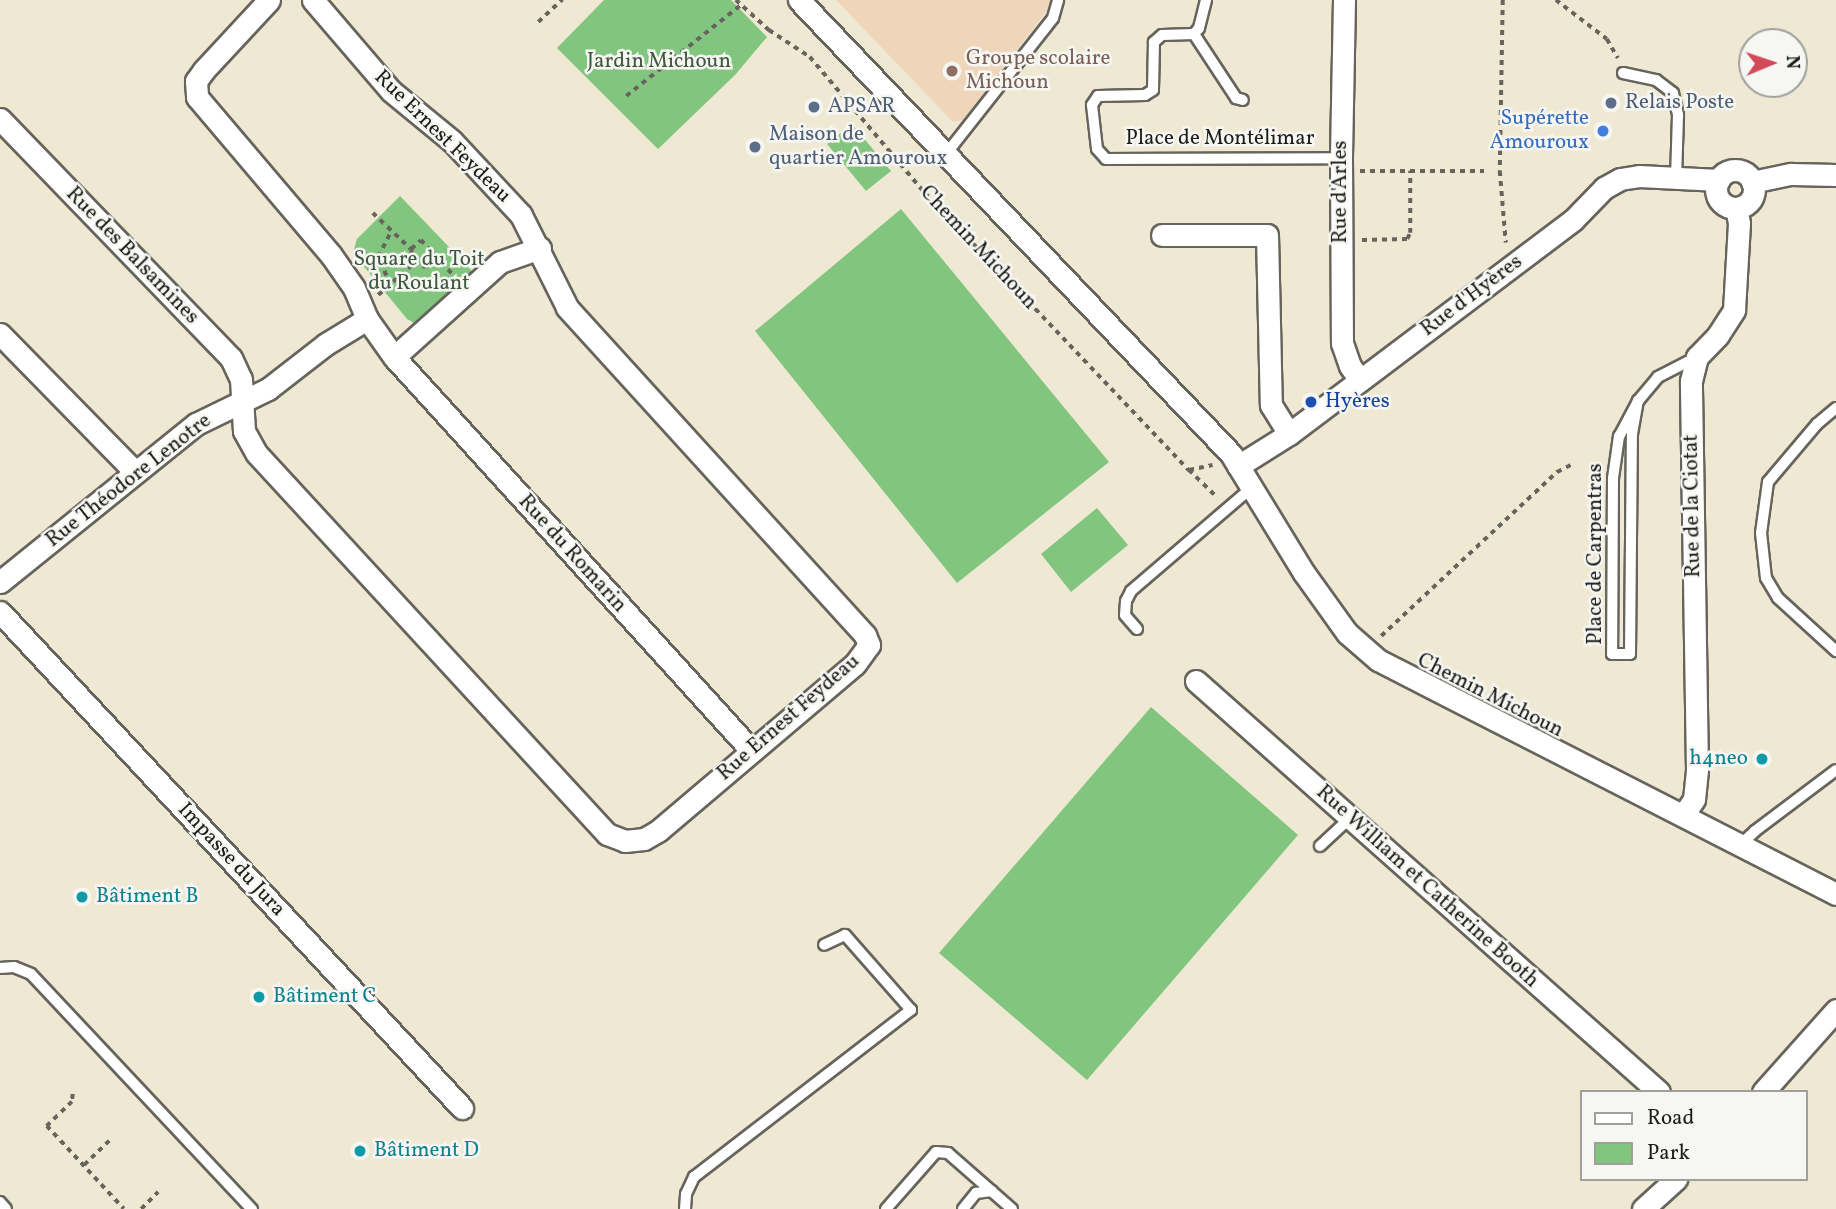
<!DOCTYPE html>
<html>
<head>
<meta charset="utf-8">
<style>
  body { margin:0 }
  #map { position:relative; width:1836px; height:1209px; overflow:hidden; background:#efe9d4; font-family:Vollkorn,serif }
  div>[style] { position:absolute }
  .built>* { inset:0; background:#efd6bb }
  .green>* { inset:0; background:#81c57f }
  .path>* { height:3.5px; margin-top:-1.75px; transform-origin:0; background:repeating-linear-gradient(90deg,#66645c 0 5px,transparent 0 10px) }
  .roads { filter:drop-shadow(2px 0 #66645c) drop-shadow(-2px 0 #66645c) drop-shadow(0 2px #66645c) drop-shadow(0 -2px #66645c) }
  .service>* { height:10px; margin:-5px; padding:0 5px; transform-origin:5px; border-radius:5px; background:#fff }
  .minor>* { height:21px; margin:-10.5px; padding:0 10.5px; transform-origin:10.5px; border-radius:10.5px; background:#fff }
  .minor>.ring { margin:-10.5px; padding:0; box-sizing:content-box; background:none; border:21px solid #fff; border-radius:50% }
  .dots>* { width:19px; height:19px; translate:-50% -50%; box-sizing:border-box; border:4px solid #f6f6f2; border-radius:50% }
  span { translate:-50% -50%; white-space:nowrap; text-align:center; line-height:1.15; -webkit-text-stroke:5px #f6f6f2; paint-order:stroke }
  .education-label { font-size:21px; color:#785e54 }
  .left { translate:0 -50%; text-align:left }
  .park-label { font-size:21px; color:#3f573f }
  .service-label { font-size:21px; color:#4e5e75 }
  .shop-label { font-size:21px; color:#366cbe }
  .right { translate:-100% -50%; text-align:right }
  .street-label { font-size:21px; color:#1c1c1c }
  .transit-label { font-size:21px; color:#164399 }
  .culture-label { font-size:21px; color:#0d838f }
  .legend { position:absolute; left:1580px; top:1090px; width:228px; height:91px; box-sizing:border-box; background:#f6f6f2; border:2px solid #9f9f9c; margin:0; padding:9px 12px; list-style:none; font-size:21px; color:#1c1c1c }
  .legend li { display:flex; align-items:center; gap:14px; height:35px }
  .legend b { width:35px; border:2px solid #9f9f9c }
  .north { position:absolute; left:1738px; top:28px; width:70px; height:70px; box-sizing:border-box; background:#f6f6f2; border:2px solid #9f9f9c; border-radius:50%; rotate:88deg; font-size:19px; font-weight:700; line-height:28px; text-align:center; color:#1c1c1c }
  .north::after { content:''; display:block; margin:auto; width:24px; height:32px; background:#d1495b; clip-path:polygon(50% 0,100% 100%,50% 72%,0 100%) }
</style>
</head>
<body>
<div id="map">
  <div class="built">
    <i style="clip-path:polygon(836px 0,1051px 0,1049px 8px,963px 120px,953px 122px)"></i>
  </div>
  <div class="green">
    <i style="clip-path:polygon(604px 0,731px 0,767px 37px,735px 75px,658px 149px,557px 48px)"></i>
    <i style="clip-path:polygon(852px 124px,891px 171px,866px 191px,827px 144px)"></i>
    <i style="clip-path:polygon(400px 196px,475px 274px,416px 324px,407px 319px,357px 258px,354px 249px,357px 239px)"></i>
    <i style="clip-path:polygon(901px 209px,1109px 462px,957px 583px,755px 331px)"></i>
    <i style="clip-path:polygon(1097px 508px,1128px 545px,1071px 592px,1041px 554px)"></i>
    <i style="clip-path:polygon(1151px 707px,1298px 835px,1087px 1080px,939px 953px)"></i>
  </div>
  <div class="path">
    <i style="left:736px;top:0;width:45px;rotate:42.3deg"></i>
    <i style="left:769px;top:30px;width:49px;rotate:33.4deg"></i>
    <i style="left:810px;top:57px;width:178px;rotate:49.8deg"></i>
    <i style="left:925px;top:193px;width:383px;rotate:46.4deg"></i>
    <i style="left:1189px;top:470px;width:24px;rotate:-12deg"></i>
    <i style="left:1503px;top:0;width:171px;rotate:91deg"></i>
    <i style="left:1500px;top:171px;width:72px;rotate:85.2deg"></i>
    <i style="left:1556px;top:0;width:64px;rotate:37.4deg"></i>
    <i style="left:1607px;top:39px;width:22px;rotate:60deg"></i>
    <i style="left:538px;top:22px;width:33px;rotate:-43deg"></i>
    <i style="left:626px;top:96px;width:147px;rotate:-38.4deg"></i>
    <i style="left:1360px;top:171px;width:124px"></i>
    <i style="left:373px;top:213px;width:52px;rotate:43.5deg"></i>
    <i style="left:1362px;top:240px;width:45px;rotate:-1.3deg"></i>
    <i style="left:1407px;top:239px;width:7px;rotate:-63deg"></i>
    <i style="left:1410px;top:233px;width:62px;rotate:-90deg"></i>
    <i style="left:413px;top:264px;width:15px;rotate:-98deg"></i>
    <i style="left:411px;top:249px;width:13px;rotate:-42deg"></i>
    <i style="left:421px;top:240px;width:50px;rotate:47.4deg"></i>
    <i style="left:390px;top:285px;width:30px;rotate:-113deg"></i>
    <i style="left:378px;top:257px;width:30px;rotate:-63deg"></i>
    <i style="left:378px;top:295px;width:47px;rotate:-41.5deg"></i>
    <i style="left:413px;top:264px;width:13px;rotate:13deg"></i>
    <i style="left:426px;top:267px;width:14px;rotate:-39deg"></i>
    <i style="left:1189px;top:470px;width:40px;rotate:44deg"></i>
    <i style="left:1381px;top:636px;width:241px;rotate:-43deg"></i>
    <i style="left:1557px;top:472px;width:18px;rotate:-27deg"></i>
    <i style="left:73px;top:1094px;width:8px;rotate:97deg"></i>
    <i style="left:72px;top:1102px;width:35px;rotate:136deg"></i>
    <i style="left:47px;top:1126px;width:113px;rotate:47.1deg"></i>
    <i style="left:84px;top:1165px;width:36px;rotate:-44deg"></i>
    <i style="left:141px;top:1209px;width:24px;rotate:-45deg"></i>
  </div>
  <div class="roads">
    <div class="service">
      <i style="left:1206px;top:0;width:29px;rotate:104deg"></i>
      <i style="left:1199px;top:28px;width:8px;rotate:130deg"></i>
      <i style="left:1194px;top:34px;width:32px;rotate:178deg"></i>
      <i style="left:1162px;top:35px;width:11px;rotate:139deg"></i>
      <i style="left:1154px;top:42px;width:48px;rotate:91.2deg"></i>
      <i style="left:1153px;top:90px;width:9px;rotate:148deg"></i>
      <i style="left:1145px;top:95px;width:47px;rotate:178.8deg"></i>
      <i style="left:1098px;top:96px;width:11px;rotate:124deg"></i>
      <i style="left:1092px;top:105px;width:44px;rotate:83.5deg"></i>
      <i style="left:1097px;top:149px;width:13px;rotate:48deg"></i>
      <i style="left:1106px;top:159px;width:235px;rotate:-0.2deg"></i>
      <i style="left:1194px;top:34px;width:77px;rotate:56.7deg"></i>
      <i style="left:1236px;top:98px;width:7px;rotate:16deg"></i>
      <i style="left:1623px;top:73px;width:34px;rotate:12deg"></i>
      <i style="left:1656px;top:80px;width:21px;rotate:37deg"></i>
      <i style="left:1673px;top:93px;width:23px;rotate:77deg"></i>
      <i style="left:1678px;top:115px;width:63px;rotate:91.8deg"></i>
      <i style="left:946px;top:154px;width:173px;rotate:-51.8deg"></i>
      <i style="left:1053px;top:18px;width:19px;rotate:-74deg"></i>
      <i style="left:1638px;top:401px;width:40px;rotate:118deg"></i>
      <i style="left:1619px;top:436px;width:42px;rotate:98.1deg"></i>
      <i style="left:1613px;top:478px;width:176px;rotate:90.3deg"></i>
      <i style="left:1612px;top:654px;width:18px"></i>
      <i style="left:1630px;top:654px;width:220px;rotate:-89.5deg"></i>
      <i style="left:1632px;top:434px;width:34px;rotate:-80deg"></i>
      <i style="left:1638px;top:401px;width:31px;rotate:-50deg"></i>
      <i style="left:1658px;top:377px;width:42px;rotate:-27.2deg"></i>
      <i style="left:1836px;top:408px;width:25px;rotate:140deg"></i>
      <i style="left:1817px;top:424px;width:76px;rotate:130.2deg"></i>
      <i style="left:1768px;top:482px;width:51px;rotate:97.8deg"></i>
      <i style="left:1761px;top:533px;width:45px;rotate:83.7deg"></i>
      <i style="left:1766px;top:578px;width:23px;rotate:59deg"></i>
      <i style="left:1778px;top:598px;width:79px;rotate:42.4deg"></i>
      <i style="left:1137px;top:629px;width:18px;rotate:-131deg"></i>
      <i style="left:1125px;top:615px;width:14px;rotate:-86deg"></i>
      <i style="left:1126px;top:601px;width:11px;rotate:-63deg"></i>
      <i style="left:1131px;top:591px;width:158px;rotate:-40.6deg"></i>
      <i style="left:1320px;top:846px;width:41px;rotate:-43deg"></i>
      <i style="left:1739px;top:846px;width:22px;rotate:-43deg"></i>
      <i style="left:1755px;top:831px;width:101px;rotate:-37deg"></i>
      <i style="left:0;top:968px;width:14px;rotate:-4deg"></i>
      <i style="left:14px;top:967px;width:18px;rotate:22deg"></i>
      <i style="left:31px;top:974px;width:323px;rotate:46.8deg"></i>
      <i style="left:0;top:1202px;width:9px;rotate:49deg"></i>
      <i style="left:685px;top:1209px;width:15px;rotate:-86deg"></i>
      <i style="left:686px;top:1194px;width:19px;rotate:-65deg"></i>
      <i style="left:694px;top:1177px;width:274px;rotate:-37.6deg"></i>
      <i style="left:911px;top:1010px;width:100px;rotate:-131.3deg"></i>
      <i style="left:845px;top:935px;width:23px;rotate:155deg"></i>
      <i style="left:886px;top:1209px;width:76px;rotate:-48.7deg"></i>
      <i style="left:936px;top:1152px;width:12px;rotate:5deg"></i>
      <i style="left:948px;top:1153px;width:85px;rotate:41.2deg"></i>
      <i style="left:963px;top:1209px;width:21px;rotate:-51deg"></i>
      <i style="left:976px;top:1193px;width:16px;rotate:-7deg"></i>
    </div>
    <div class="minor">
      <i style="left:269px;top:0;width:96px;rotate:132.9deg"></i>
      <i style="left:204px;top:70px;width:14px;rotate:126deg"></i>
      <i style="left:196px;top:81px;width:16px;rotate:86deg"></i>
      <i style="left:197px;top:97px;width:207px;rotate:49.7deg"></i>
      <i style="left:331px;top:255px;width:40px;rotate:55.1deg"></i>
      <i style="left:354px;top:288px;width:34px;rotate:67deg"></i>
      <i style="left:367px;top:319px;width:47px;rotate:54.6deg"></i>
      <i style="left:799px;top:0;width:627px;rotate:46.42deg"></i>
      <i style="left:1231px;top:454px;width:140px;rotate:58.5deg"></i>
      <i style="left:1304px;top:573px;width:74px;rotate:54.4deg"></i>
      <i style="left:1347px;top:633px;width:41px;rotate:41.1deg"></i>
      <i style="left:1378px;top:660px;width:514px;rotate:27.06deg"></i>
      <i style="left:1344px;top:0;width:158px;rotate:91.1deg"></i>
      <i style="left:1341px;top:158px;width:185px;rotate:89.7deg"></i>
      <i style="left:1342px;top:343px;width:24px;rotate:71deg"></i>
      <i style="left:1350px;top:366px;width:17px;rotate:54deg"></i>
      <i style="left:0;top:119px;width:332px;rotate:46deg"></i>
      <i style="left:231px;top:358px;width:23px;rotate:65deg"></i>
      <i style="left:241px;top:379px;width:52px;rotate:86.7deg"></i>
      <i style="left:244px;top:431px;width:26px;rotate:61deg"></i>
      <i style="left:257px;top:454px;width:517px;rotate:47.35deg"></i>
      <i style="left:607px;top:834px;width:19px;rotate:21deg"></i>
      <i style="left:625px;top:841px;width:19px;rotate:-6deg"></i>
      <i style="left:644px;top:839px;width:16px;rotate:-30deg"></i>
      <i style="left:658px;top:831px;width:258px;rotate:-40.3deg"></i>
      <i style="left:855px;top:664px;width:24px;rotate:-54deg"></i>
      <i style="left:869px;top:645px;width:11px;rotate:-112deg"></i>
      <i style="left:865px;top:635px;width:443px;rotate:-132.3deg"></i>
      <i style="left:567px;top:307px;width:103px;rotate:-116.6deg"></i>
      <i style="left:521px;top:215px;width:101px;rotate:-133deg"></i>
      <i style="left:452px;top:141px;width:79px;rotate:-140.7deg"></i>
      <i style="left:391px;top:91px;width:120px;rotate:-130.6deg"></i>
      <i class="ring" style="left:1716px;top:170px;width:17px;height:17px"></i>
      <i style="left:1752px;top:182px;width:40px;rotate:-12deg"></i>
      <i style="left:1791px;top:174px;width:45px;rotate:1.3deg"></i>
      <i style="left:1162px;top:235px;width:105px"></i>
      <i style="left:1267px;top:235px;width:170px;rotate:88.7deg"></i>
      <i style="left:1271px;top:405px;width:34px;rotate:58deg"></i>
      <i style="left:540px;top:248px;width:42px;rotate:160.7deg"></i>
      <i style="left:500px;top:262px;width:142px;rotate:138.1deg"></i>
      <i style="left:394px;top:357px;width:531px;rotate:47.75deg"></i>
      <i style="left:0;top:334px;width:193px;rotate:45.6deg"></i>
      <i style="left:1238px;top:466px;width:60px;rotate:-32.1deg"></i>
      <i style="left:1289px;top:434px;width:356px;rotate:-37deg"></i>
      <i style="left:1573px;top:220px;width:45px;rotate:-45.9deg"></i>
      <i style="left:1604px;top:188px;width:18px;rotate:-29deg"></i>
      <i style="left:1620px;top:179px;width:19px;rotate:-9deg"></i>
      <i style="left:1639px;top:176px;width:80px;rotate:2.9deg"></i>
      <i style="left:0;top:582px;width:252px;rotate:-38.9deg"></i>
      <i style="left:196px;top:424px;width:80px;rotate:-25.9deg"></i>
      <i style="left:268px;top:389px;width:73px;rotate:-37.8deg"></i>
      <i style="left:326px;top:344px;width:48px;rotate:-31.4deg"></i>
      <i style="left:0;top:612px;width:678px;rotate:47.03deg"></i>
      <i style="left:1196px;top:681px;width:619px;rotate:41.6deg"></i>
      <i style="left:1684px;top:814px;width:18px;rotate:-56deg"></i>
      <i style="left:1694px;top:799px;width:29px;rotate:-84deg"></i>
      <i style="left:1697px;top:770px;width:389px;rotate:-90.9deg"></i>
      <i style="left:1691px;top:381px;width:25px;rotate:-76deg"></i>
      <i style="left:1697px;top:357px;width:30px;rotate:-46deg"></i>
      <i style="left:1718px;top:335px;width:30px;rotate:-57deg"></i>
      <i style="left:1734px;top:310px;width:87px;rotate:-86.7deg"></i>
      <i style="left:1739px;top:223px;width:15px;rotate:-101deg"></i>
      <i style="left:1763px;top:1092px;width:110px;rotate:-48.3deg"></i>
      <i style="left:1643px;top:1209px;width:45px;rotate:-42.3deg"></i>
    </div>
  </div>
  <div class="dots">
    <i style="left:952px;top:71px;background:#8d6e63"></i>
    <i style="left:1611px;top:103px;background:#5c6f8a"></i>
    <i style="left:814px;top:107px;background:#5c6f8a"></i>
    <i style="left:1603px;top:131px;background:#3f7fe0"></i>
    <i style="left:755px;top:147px;background:#5c6f8a"></i>
    <i style="left:1311px;top:402px;background:#1a4fb4"></i>
    <i style="left:1762px;top:759px;background:#0f9aa8"></i>
    <i style="left:82px;top:897px;background:#0f9aa8"></i>
    <i style="left:259px;top:997px;background:#0f9aa8"></i>
    <i style="left:360px;top:1151px;background:#0f9aa8"></i>
  </div>
  <div class="education-label">
    <span class="left" style="left:966px;top:71px">Groupe scolaire<br>Michoun</span>
  </div>
  <div class="park-label">
    <span style="left:659px;top:62px">Jardin Michoun</span>
    <span style="left:419px;top:272px">Square du Toit<br>du Roulant</span>
  </div>
  <div class="service-label">
    <span class="left" style="left:1625px;top:103px">Relais Poste</span>
    <span class="left" style="left:828px;top:107px">APSAR</span>
    <span class="left" style="left:769px;top:147px">Maison de<br>quartier Amouroux</span>
  </div>
  <div class="shop-label">
    <span class="right" style="left:1589px;top:131px">Supérette<br>Amouroux</span>
  </div>
  <div class="street-label">
    <span style="left:442px;top:137px;rotate:44deg">Rue Ernest Feydeau</span>
    <span style="left:1220px;top:139px">Place de Montélimar</span>
    <span style="left:1341px;top:192px;rotate:-90deg">Rue d'Arles</span>
    <span style="left:978px;top:248px;rotate:47deg">Chemin Michoun</span>
    <span style="left:132px;top:256px;rotate:46deg">Rue des Balsamines</span>
    <span style="left:1472px;top:296px;rotate:-37deg">Rue d'Hyères</span>
    <span style="left:129px;top:481px;rotate:-38deg">Rue Théodore Lenotre</span>
    <span style="left:1693px;top:506px;rotate:-91deg">Rue de la Ciotat</span>
    <span style="left:572px;top:554px;rotate:48deg">Rue du Romarin</span>
    <span style="left:1596px;top:554px;rotate:-90deg">Place de Carpentras</span>
    <span style="left:1490px;top:696px;rotate:27deg">Chemin Michoun</span>
    <span style="left:789px;top:718px;rotate:-41deg">Rue Ernest Feydeau</span>
    <span style="left:231px;top:860px;rotate:47deg">Impasse du Jura</span>
    <span style="left:1427px;top:887px;rotate:42deg">Rue William et Catherine Booth</span>
  </div>
  <div class="transit-label">
    <span class="left" style="left:1325px;top:402px">Hyères</span>
  </div>
  <div class="culture-label">
    <span class="right" style="left:1748px;top:759px">h4neo</span>
    <span class="left" style="left:96px;top:897px">Bâtiment B</span>
    <span class="left" style="left:273px;top:997px">Bâtiment C</span>
    <span class="left" style="left:374px;top:1151px">Bâtiment D</span>
  </div>
  <ul class="legend">
  <li><b style="height:9px;background:#fff"></b>Road</li>
  <li><b style="height:19px;background:#81c57f"></b>Park</li>
  </ul>
  <div class="north">N</div>
</div>
</body>
</html>
